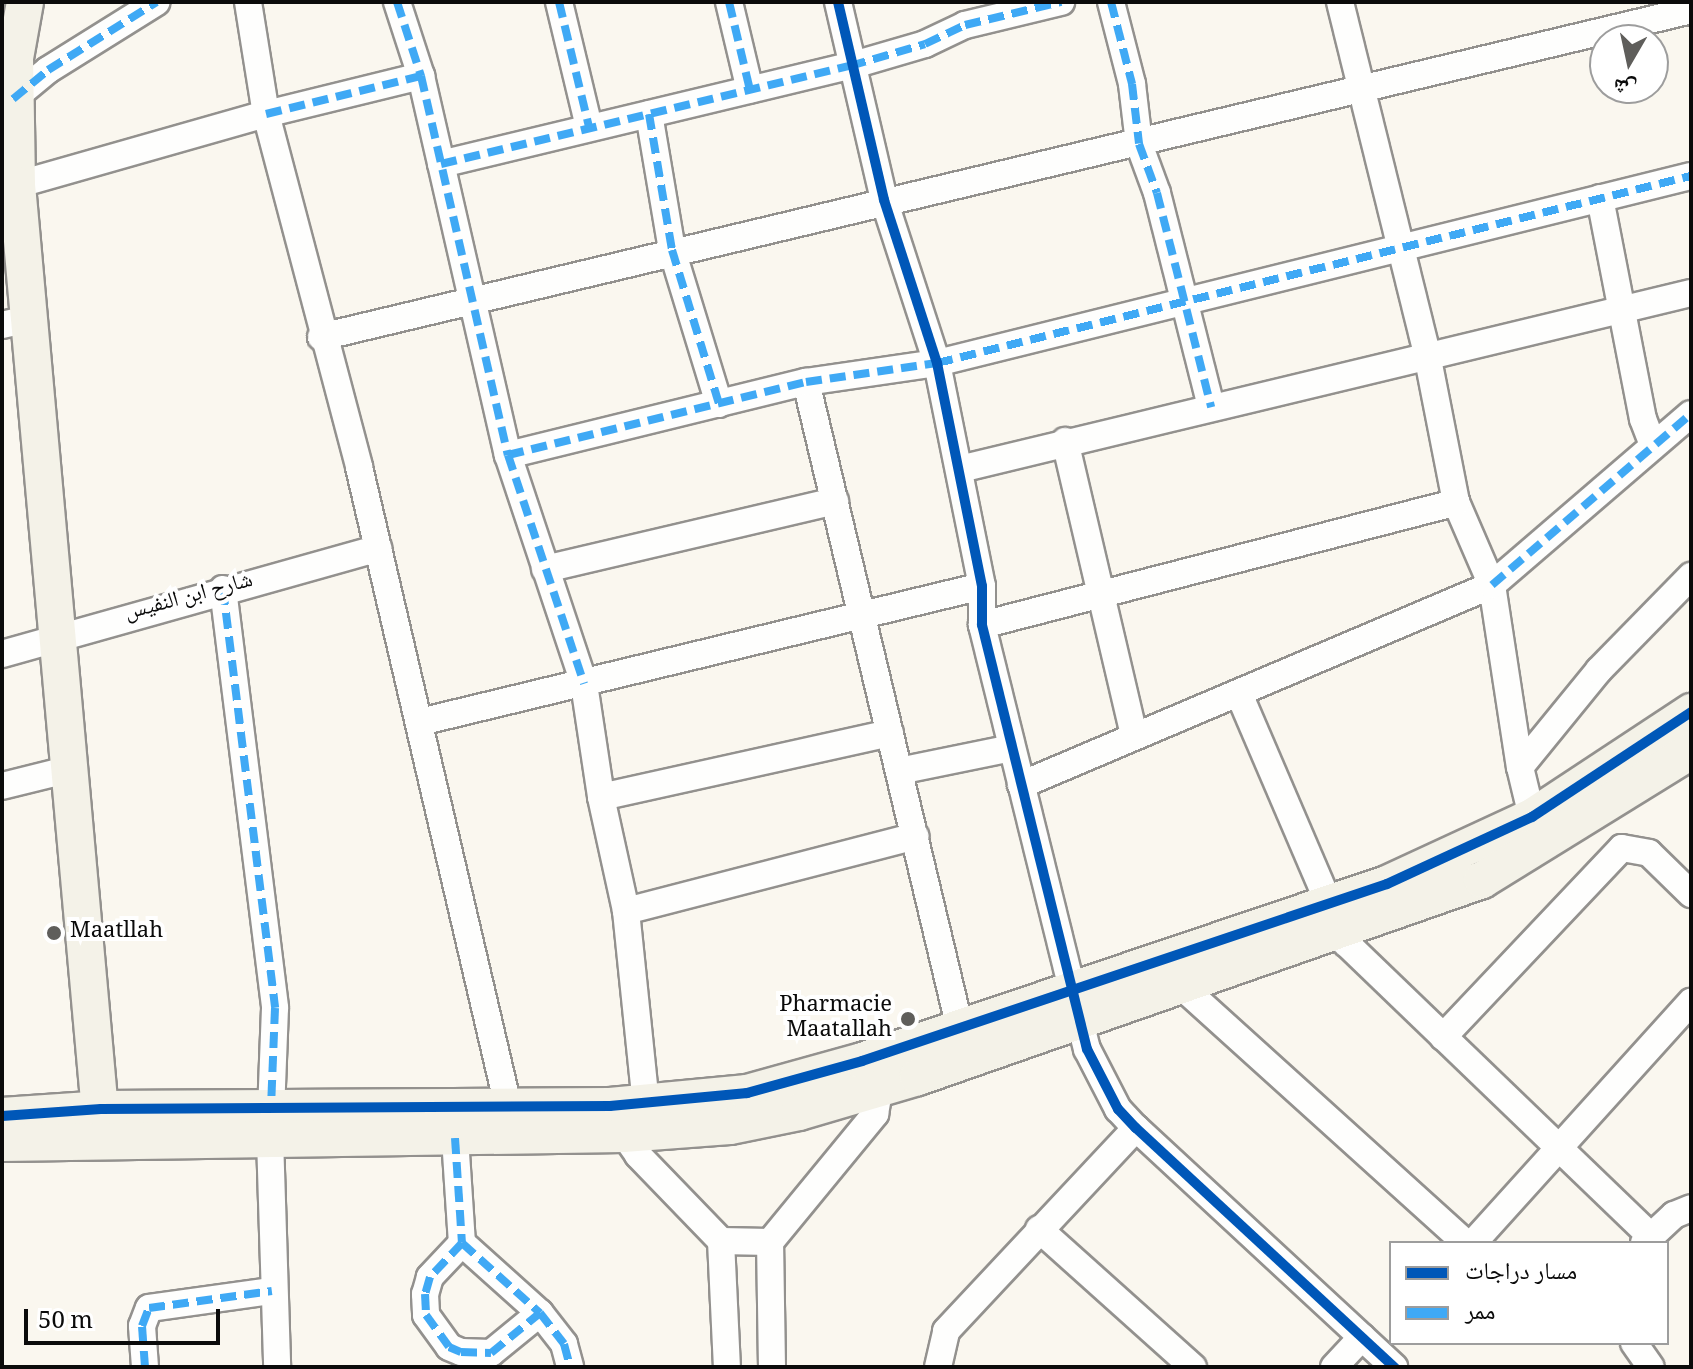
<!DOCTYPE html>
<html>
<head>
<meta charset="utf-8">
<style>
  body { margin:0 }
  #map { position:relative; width:1693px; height:1369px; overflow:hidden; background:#faf7ef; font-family:Georgia,"Noto Naskh Arabic",serif }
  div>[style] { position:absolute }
  .roads { filter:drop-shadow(2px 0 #93918e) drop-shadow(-2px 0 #93918e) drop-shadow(0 2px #93918e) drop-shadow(0 -2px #93918e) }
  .street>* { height:26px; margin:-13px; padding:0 13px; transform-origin:13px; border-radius:13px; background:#fefefd }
  .secondary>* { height:36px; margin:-18px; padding:0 18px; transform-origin:18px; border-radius:18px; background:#f4f2e8 }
  .quiet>* { height:8px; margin-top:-4px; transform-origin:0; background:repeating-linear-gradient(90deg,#3fa9f5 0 16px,transparent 0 24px) }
  .cycleway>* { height:10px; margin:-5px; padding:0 5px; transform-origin:5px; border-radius:5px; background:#0057b8 }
  .dots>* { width:22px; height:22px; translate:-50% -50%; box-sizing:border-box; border:4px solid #fff; border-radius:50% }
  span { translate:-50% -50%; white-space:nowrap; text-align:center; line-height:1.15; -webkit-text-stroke:8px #fff; paint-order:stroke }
  .street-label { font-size:22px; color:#0b0b0b }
  .poi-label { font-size:22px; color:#0b0b0b }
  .left { translate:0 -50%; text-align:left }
  .right { translate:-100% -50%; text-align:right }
  .frame { position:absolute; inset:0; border:4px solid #0b0b0b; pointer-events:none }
  .legend { position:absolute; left:1389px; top:1241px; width:280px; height:104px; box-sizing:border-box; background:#fff; border:2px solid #9d9d9d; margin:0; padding:10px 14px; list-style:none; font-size:24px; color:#0b0b0b }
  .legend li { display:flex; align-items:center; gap:16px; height:40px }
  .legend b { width:40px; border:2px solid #9d9d9d }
  .north { position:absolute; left:1589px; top:24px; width:80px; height:80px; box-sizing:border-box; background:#fff; border:2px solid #9d9d9d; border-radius:50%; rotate:189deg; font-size:22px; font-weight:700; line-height:32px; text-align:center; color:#0b0b0b }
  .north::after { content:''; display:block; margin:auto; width:28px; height:36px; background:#5f5e5b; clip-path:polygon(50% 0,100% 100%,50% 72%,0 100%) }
  .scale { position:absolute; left:24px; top:1309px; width:196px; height:36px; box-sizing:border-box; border:4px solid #0b0b0b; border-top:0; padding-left:10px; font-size:24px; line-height:28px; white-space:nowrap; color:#0b0b0b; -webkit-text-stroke:6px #fff; paint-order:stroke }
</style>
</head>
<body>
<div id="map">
  <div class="roads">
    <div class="street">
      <i style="left:248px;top:2px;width:113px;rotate:80.9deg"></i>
      <i style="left:266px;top:114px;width:365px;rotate:75.2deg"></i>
      <i style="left:359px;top:467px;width:674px;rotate:76.87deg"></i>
      <i style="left:397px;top:2px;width:78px;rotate:72deg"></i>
      <i style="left:421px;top:76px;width:389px;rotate:77.1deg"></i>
      <i style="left:508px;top:455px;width:241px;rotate:71.6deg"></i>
      <i style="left:584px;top:684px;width:114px;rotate:81.4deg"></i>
      <i style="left:601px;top:797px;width:117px;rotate:77.6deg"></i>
      <i style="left:626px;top:911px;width:194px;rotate:84.1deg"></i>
      <i style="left:559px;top:2px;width:129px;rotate:76.5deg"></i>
      <i style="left:729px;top:2px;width:90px;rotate:76.6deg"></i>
      <i style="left:838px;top:2px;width:203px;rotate:76.9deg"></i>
      <i style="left:884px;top:200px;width:171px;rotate:72deg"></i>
      <i style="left:937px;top:363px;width:227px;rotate:78.6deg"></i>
      <i style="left:982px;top:586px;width:39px;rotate:90deg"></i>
      <i style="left:982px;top:625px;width:437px;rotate:76.1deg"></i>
      <i style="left:1087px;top:1049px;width:68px;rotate:62.7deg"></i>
      <i style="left:1118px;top:1109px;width:26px;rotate:47deg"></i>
      <i style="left:1136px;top:1128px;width:352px;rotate:42.8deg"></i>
      <i style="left:1111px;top:2px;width:85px;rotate:75.6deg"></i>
      <i style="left:1132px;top:84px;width:60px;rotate:83.3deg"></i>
      <i style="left:1139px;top:144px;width:52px;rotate:69.8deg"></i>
      <i style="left:1157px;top:193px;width:221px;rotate:75.8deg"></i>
      <i style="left:1340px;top:2px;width:363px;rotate:76.1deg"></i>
      <i style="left:1427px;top:354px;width:151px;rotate:78.9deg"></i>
      <i style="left:1456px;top:502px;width:90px;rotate:66.6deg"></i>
      <i style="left:1492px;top:585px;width:184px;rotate:81.3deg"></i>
      <i style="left:1520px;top:767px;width:68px;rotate:76.4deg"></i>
      <i style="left:13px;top:99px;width:45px;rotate:-39.6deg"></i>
      <i style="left:48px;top:70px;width:128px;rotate:-32deg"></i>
      <i style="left:649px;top:114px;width:138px;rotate:80.4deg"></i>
      <i style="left:672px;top:250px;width:161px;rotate:73deg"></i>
      <i style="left:441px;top:164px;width:421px;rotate:-13.5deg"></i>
      <i style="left:850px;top:66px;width:78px;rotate:-16.3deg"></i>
      <i style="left:925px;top:44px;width:44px;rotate:-25.4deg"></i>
      <i style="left:965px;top:25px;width:99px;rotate:-13.5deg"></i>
      <i style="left:2px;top:189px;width:274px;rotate:-15.9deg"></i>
      <i style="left:266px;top:114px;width:160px;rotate:-13.8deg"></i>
      <i style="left:1600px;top:198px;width:225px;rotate:79deg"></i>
      <i style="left:1643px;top:419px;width:28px;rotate:69deg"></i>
      <i style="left:2px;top:325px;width:31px;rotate:-13deg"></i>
      <i style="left:321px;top:337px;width:1408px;rotate:-13.42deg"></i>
      <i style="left:806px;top:382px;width:660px;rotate:76.6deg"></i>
      <i style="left:1065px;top:441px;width:303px;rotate:76.8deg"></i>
      <i style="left:508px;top:455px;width:307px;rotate:-13.8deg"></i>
      <i style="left:806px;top:382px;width:132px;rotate:-8.3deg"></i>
      <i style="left:937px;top:363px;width:777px;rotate:-13.93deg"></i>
      <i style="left:960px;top:469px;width:752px;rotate:-13.54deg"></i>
      <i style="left:545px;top:569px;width:298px;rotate:-13.2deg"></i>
      <i style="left:223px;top:589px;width:422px;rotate:82.9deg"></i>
      <i style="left:275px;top:1008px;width:130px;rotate:92.2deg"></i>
      <i style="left:270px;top:1138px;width:229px;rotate:88.2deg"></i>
      <i style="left:982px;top:625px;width:490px;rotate:-14.5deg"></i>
      <i style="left:2px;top:654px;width:391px;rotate:-15.7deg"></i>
      <i style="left:1240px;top:696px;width:269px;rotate:66.8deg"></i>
      <i style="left:1346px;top:943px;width:421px;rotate:43.9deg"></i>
      <i style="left:420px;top:722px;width:578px;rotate:-13.6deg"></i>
      <i style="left:1520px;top:767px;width:125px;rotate:-50.8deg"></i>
      <i style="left:1599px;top:670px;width:132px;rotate:-45.6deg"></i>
      <i style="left:899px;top:771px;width:115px;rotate:-11.5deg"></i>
      <i style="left:1021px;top:785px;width:512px;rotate:-23.01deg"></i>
      <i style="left:1492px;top:585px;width:262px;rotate:-40.7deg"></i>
      <i style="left:2px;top:786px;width:66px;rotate:-14deg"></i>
      <i style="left:601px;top:797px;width:296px;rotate:-12.5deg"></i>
      <i style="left:626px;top:911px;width:299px;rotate:-14.5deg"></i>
      <i style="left:1185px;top:982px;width:12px;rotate:70deg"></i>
      <i style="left:1189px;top:993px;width:373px;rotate:42.1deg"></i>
      <i style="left:1443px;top:1037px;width:260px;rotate:-46.6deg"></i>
      <i style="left:1622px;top:848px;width:27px;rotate:10deg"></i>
      <i style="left:1649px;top:853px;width:59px;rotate:44.3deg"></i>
      <i style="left:616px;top:1123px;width:39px;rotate:55deg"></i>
      <i style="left:638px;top:1155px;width:120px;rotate:46deg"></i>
      <i style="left:721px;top:1241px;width:126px;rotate:87.3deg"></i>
      <i style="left:455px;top:1138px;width:105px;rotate:86.2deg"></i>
      <i style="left:462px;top:1243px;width:105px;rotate:41.9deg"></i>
      <i style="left:540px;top:1313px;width:39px;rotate:52deg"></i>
      <i style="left:564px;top:1344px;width:24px;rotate:75deg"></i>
      <i style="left:1039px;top:1229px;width:207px;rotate:41.9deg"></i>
      <i style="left:721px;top:1241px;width:49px;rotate:1.2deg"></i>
      <i style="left:462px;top:1243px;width:47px;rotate:133.3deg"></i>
      <i style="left:430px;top:1277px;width:18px;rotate:106deg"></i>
      <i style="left:425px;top:1294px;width:21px;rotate:87deg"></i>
      <i style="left:426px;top:1315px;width:39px;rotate:54deg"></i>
      <i style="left:449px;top:1347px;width:13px;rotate:23deg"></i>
      <i style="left:461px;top:1352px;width:30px;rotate:2deg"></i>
      <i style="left:491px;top:1353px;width:63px;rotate:-39.2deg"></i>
      <i style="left:1473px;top:1243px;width:325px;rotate:-47.9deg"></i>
      <i style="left:1644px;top:1243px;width:41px;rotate:-43deg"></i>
      <i style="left:1674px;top:1215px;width:18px;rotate:-22deg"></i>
      <i style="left:1634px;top:1343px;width:29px;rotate:55deg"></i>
      <i style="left:145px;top:1367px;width:41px;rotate:-94.2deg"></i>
      <i style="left:142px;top:1326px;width:19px;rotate:-69deg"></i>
      <i style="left:149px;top:1308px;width:124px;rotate:-7.9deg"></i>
      <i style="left:772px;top:1367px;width:125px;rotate:-90.9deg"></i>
      <i style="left:770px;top:1242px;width:166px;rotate:-50.6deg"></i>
      <i style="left:875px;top:1114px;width:17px;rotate:-80deg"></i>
      <i style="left:878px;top:1097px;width:24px;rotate:-112deg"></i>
      <i style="left:938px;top:1367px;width:37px;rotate:-77deg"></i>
      <i style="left:946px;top:1331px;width:278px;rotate:-46.9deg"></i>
      <i style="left:1334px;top:1367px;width:41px;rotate:-47deg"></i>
    </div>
    <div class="secondary">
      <i style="left:25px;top:2px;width:57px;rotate:100.1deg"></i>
      <i style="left:15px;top:58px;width:127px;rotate:89.1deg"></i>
      <i style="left:17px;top:185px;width:952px;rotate:84.88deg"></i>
      <i style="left:2px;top:1116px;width:99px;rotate:-4deg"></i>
      <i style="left:101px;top:1109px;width:509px;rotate:-0.34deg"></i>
      <i style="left:610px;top:1106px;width:138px;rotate:-5.4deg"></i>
      <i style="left:747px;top:1093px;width:119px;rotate:-15.5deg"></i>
      <i style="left:862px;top:1061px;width:554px;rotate:-18.63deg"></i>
      <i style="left:1387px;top:884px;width:160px;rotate:-24.8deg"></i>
      <i style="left:1532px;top:817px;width:191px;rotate:-33.4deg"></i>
      <i style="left:2px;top:1143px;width:621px;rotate:-0.83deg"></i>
      <i style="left:623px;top:1134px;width:107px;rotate:-4.3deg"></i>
      <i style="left:730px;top:1126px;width:70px;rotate:-11.5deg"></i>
      <i style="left:799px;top:1112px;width:124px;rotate:-16.4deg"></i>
      <i style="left:918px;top:1077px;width:597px;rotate:-19.25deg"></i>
      <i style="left:1482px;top:880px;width:246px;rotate:-31.7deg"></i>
    </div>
  </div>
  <div class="quiet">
    <i style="left:397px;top:2px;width:78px;rotate:72deg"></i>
    <i style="left:421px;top:76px;width:389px;rotate:77.1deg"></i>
    <i style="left:508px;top:455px;width:241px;rotate:71.6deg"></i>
    <i style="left:559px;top:2px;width:129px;rotate:76.5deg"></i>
    <i style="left:729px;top:2px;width:90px;rotate:76.6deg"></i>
    <i style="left:1111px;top:2px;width:85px;rotate:75.6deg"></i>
    <i style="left:1132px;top:84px;width:60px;rotate:83.3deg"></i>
    <i style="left:1139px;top:144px;width:52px;rotate:69.8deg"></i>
    <i style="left:1157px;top:193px;width:221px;rotate:75.8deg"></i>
    <i style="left:13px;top:99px;width:45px;rotate:-39.6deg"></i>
    <i style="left:48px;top:70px;width:128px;rotate:-32deg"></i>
    <i style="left:266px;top:114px;width:160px;rotate:-13.8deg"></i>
    <i style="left:649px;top:114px;width:138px;rotate:80.4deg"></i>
    <i style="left:672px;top:250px;width:161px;rotate:73deg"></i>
    <i style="left:441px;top:164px;width:421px;rotate:-13.5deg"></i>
    <i style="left:850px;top:66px;width:78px;rotate:-16.3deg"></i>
    <i style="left:925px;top:44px;width:44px;rotate:-25.4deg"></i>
    <i style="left:965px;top:25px;width:99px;rotate:-13.5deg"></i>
    <i style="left:508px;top:455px;width:307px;rotate:-13.8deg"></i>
    <i style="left:806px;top:382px;width:132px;rotate:-8.3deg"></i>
    <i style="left:937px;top:363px;width:777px;rotate:-13.93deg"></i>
    <i style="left:1492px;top:585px;width:262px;rotate:-40.7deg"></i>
    <i style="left:223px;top:589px;width:422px;rotate:82.9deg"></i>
    <i style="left:275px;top:1008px;width:101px;rotate:92.3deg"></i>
    <i style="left:455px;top:1138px;width:105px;rotate:86.2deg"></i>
    <i style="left:462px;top:1243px;width:105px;rotate:41.9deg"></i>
    <i style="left:540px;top:1313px;width:39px;rotate:52deg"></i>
    <i style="left:564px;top:1344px;width:24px;rotate:75deg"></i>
    <i style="left:462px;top:1243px;width:47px;rotate:133.3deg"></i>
    <i style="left:430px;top:1277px;width:18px;rotate:106deg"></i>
    <i style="left:425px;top:1294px;width:21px;rotate:87deg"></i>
    <i style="left:426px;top:1315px;width:39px;rotate:54deg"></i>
    <i style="left:449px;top:1347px;width:13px;rotate:23deg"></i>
    <i style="left:461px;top:1352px;width:30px;rotate:2deg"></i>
    <i style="left:491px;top:1353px;width:63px;rotate:-39.2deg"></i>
    <i style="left:145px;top:1367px;width:41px;rotate:-94.2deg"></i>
    <i style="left:142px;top:1326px;width:19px;rotate:-69deg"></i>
    <i style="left:149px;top:1308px;width:124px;rotate:-7.9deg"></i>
  </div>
  <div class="cycleway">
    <i style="left:838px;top:2px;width:203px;rotate:76.9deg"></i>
    <i style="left:884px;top:200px;width:171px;rotate:72deg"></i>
    <i style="left:937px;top:363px;width:227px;rotate:78.6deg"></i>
    <i style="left:982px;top:586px;width:39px;rotate:90deg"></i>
    <i style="left:982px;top:625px;width:437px;rotate:76.1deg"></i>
    <i style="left:1087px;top:1049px;width:68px;rotate:62.7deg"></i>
    <i style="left:1118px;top:1109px;width:26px;rotate:47deg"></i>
    <i style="left:1136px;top:1128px;width:352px;rotate:42.8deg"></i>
    <i style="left:2px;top:1116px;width:99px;rotate:-4deg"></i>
    <i style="left:101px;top:1109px;width:509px;rotate:-0.34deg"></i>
    <i style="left:610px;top:1106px;width:138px;rotate:-5.4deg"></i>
    <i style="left:747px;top:1093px;width:119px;rotate:-15.5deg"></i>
    <i style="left:862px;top:1061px;width:554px;rotate:-18.63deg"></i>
    <i style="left:1387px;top:884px;width:160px;rotate:-24.8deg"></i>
    <i style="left:1532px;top:817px;width:191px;rotate:-33.4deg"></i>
  </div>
  <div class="dots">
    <i style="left:54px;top:933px;background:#5f5e5b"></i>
    <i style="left:908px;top:1019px;background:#5f5e5b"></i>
  </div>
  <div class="street-label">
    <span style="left:189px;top:598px;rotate:-15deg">شارح ابن النفيس</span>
  </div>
  <div class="poi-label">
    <span class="left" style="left:70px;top:933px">Maatllah</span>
    <span class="right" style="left:892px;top:1019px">Pharmacie<br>Maatallah</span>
  </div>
  <div class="frame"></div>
  <ul class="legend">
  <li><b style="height:10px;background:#0057b8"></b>مسار دراجات</li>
  <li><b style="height:10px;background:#3fa9f5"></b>ممر</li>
  </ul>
  <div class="north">ش</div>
  <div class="scale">50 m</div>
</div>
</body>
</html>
